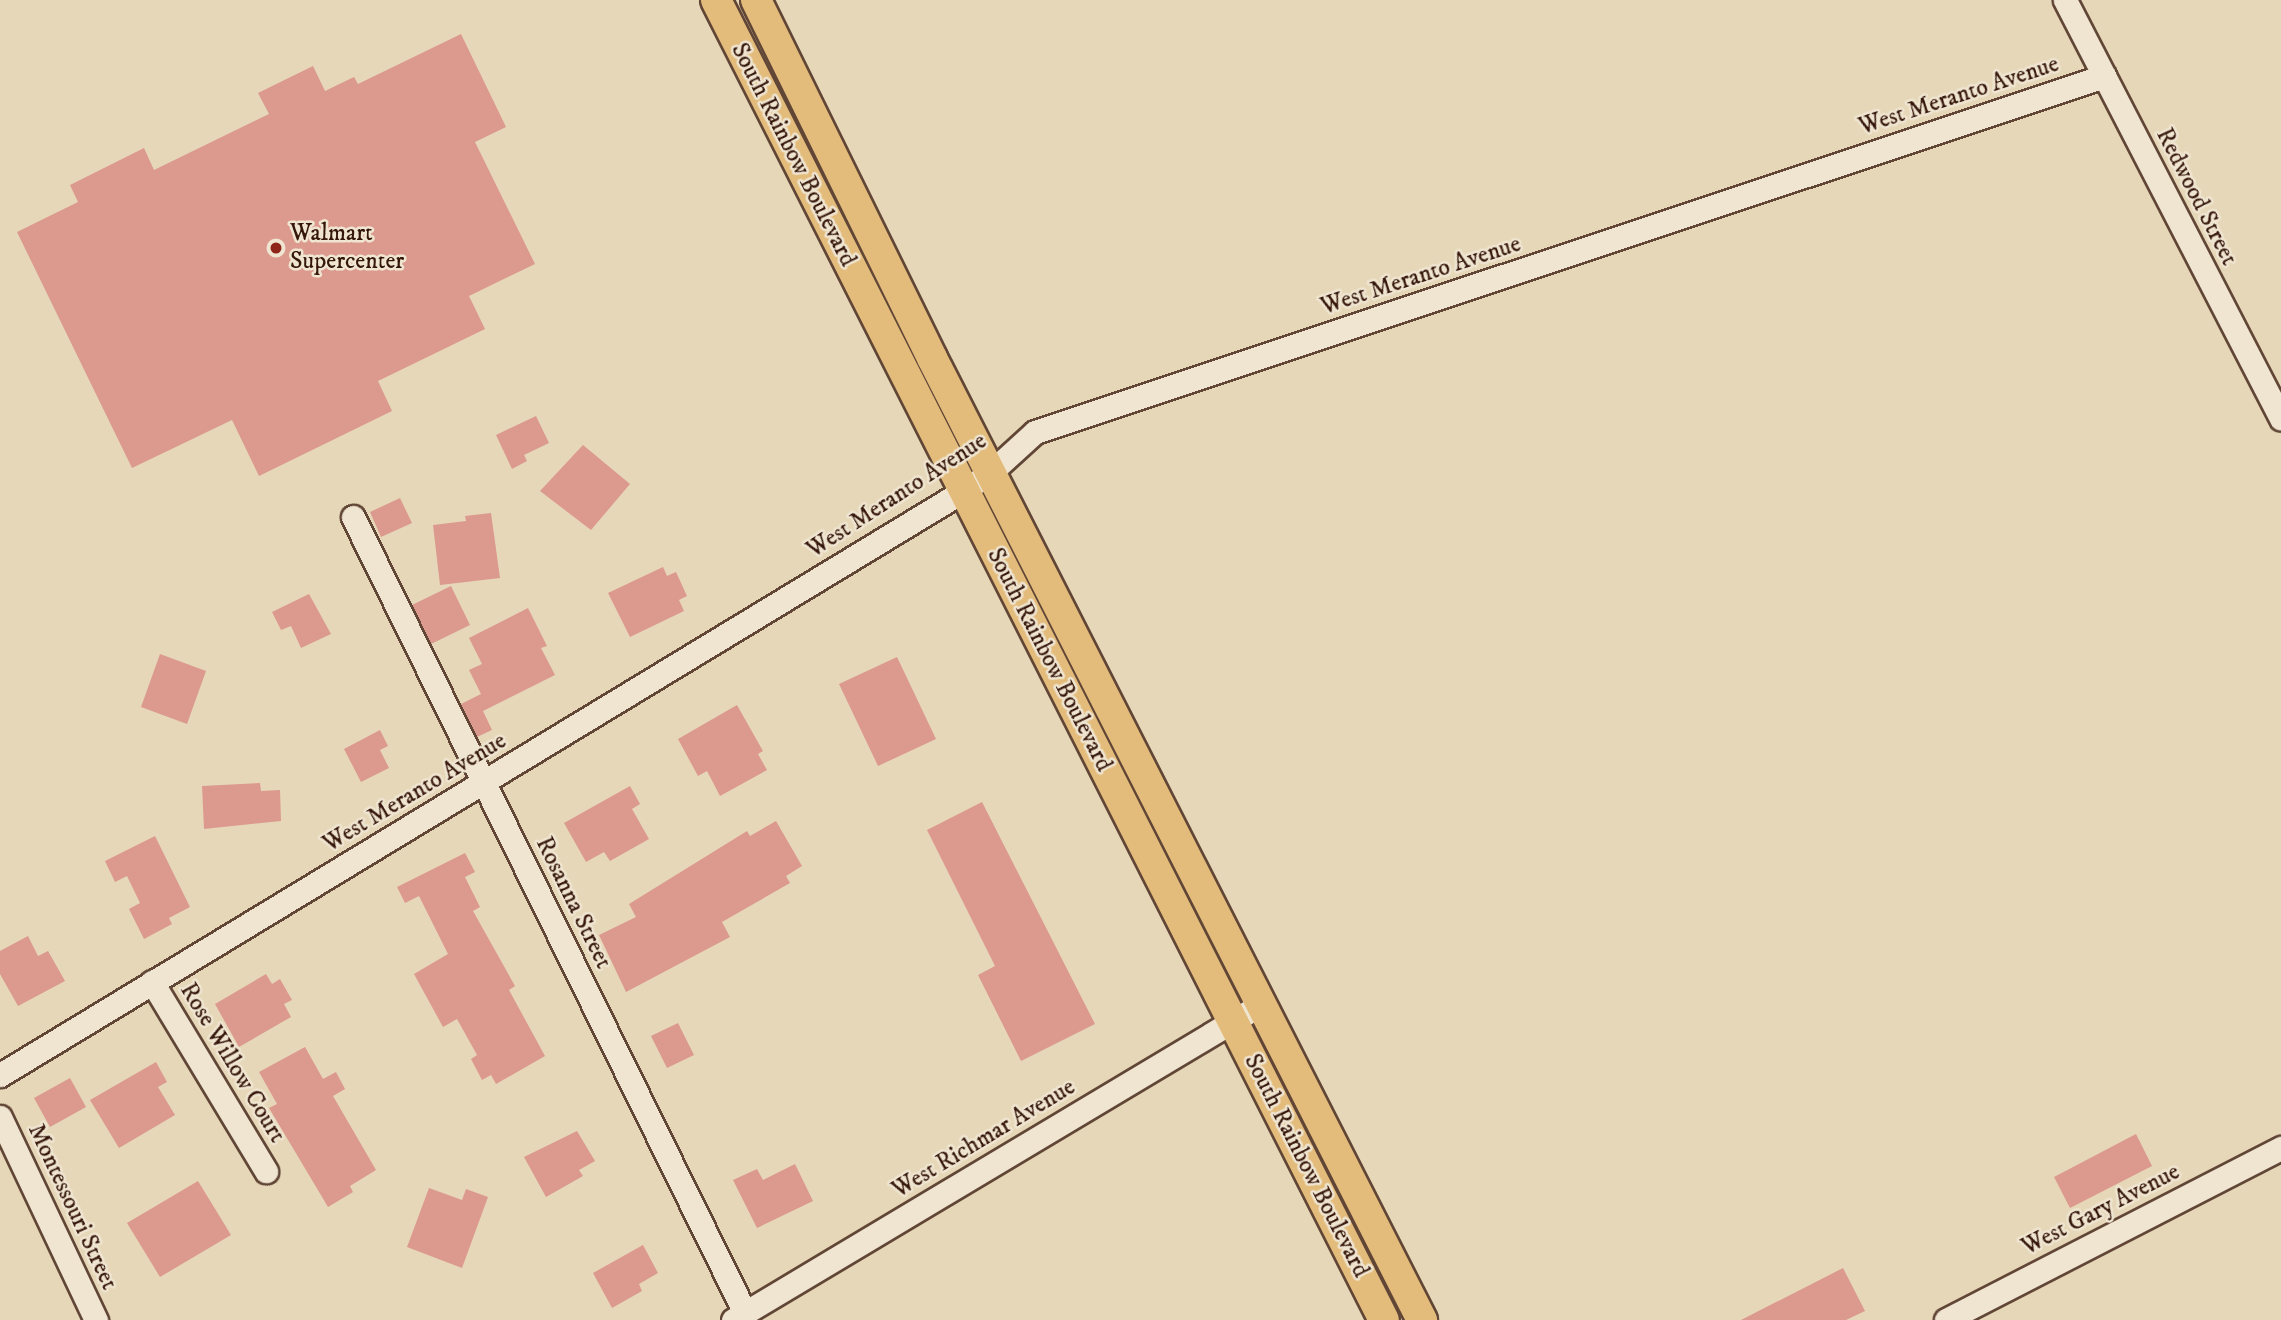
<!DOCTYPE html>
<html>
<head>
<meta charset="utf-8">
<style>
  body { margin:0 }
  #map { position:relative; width:2281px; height:1320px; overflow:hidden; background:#e6d7b8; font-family:"IM FELL DW Pica",serif }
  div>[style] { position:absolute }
  .building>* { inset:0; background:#dc998e }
  .roads { filter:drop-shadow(2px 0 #614636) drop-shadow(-2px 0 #614636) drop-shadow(0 2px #614636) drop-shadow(0 -2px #614636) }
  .minor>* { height:23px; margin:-11.5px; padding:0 11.5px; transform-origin:11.5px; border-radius:11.5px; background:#efe5d1 }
  .major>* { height:30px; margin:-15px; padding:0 15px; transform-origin:15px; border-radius:15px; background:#e3bc7c }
  .dots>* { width:19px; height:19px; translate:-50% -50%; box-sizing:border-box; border:4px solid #efe5d1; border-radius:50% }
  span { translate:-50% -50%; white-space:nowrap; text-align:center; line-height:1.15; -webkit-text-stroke:5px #efe5d1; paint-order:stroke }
  .street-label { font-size:24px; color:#35160a }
  .poi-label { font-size:24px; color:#35160a }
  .left { translate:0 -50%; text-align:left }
</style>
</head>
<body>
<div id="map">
  <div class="building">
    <i style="clip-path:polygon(461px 34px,506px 127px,475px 142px,535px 264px,469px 296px,485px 329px,378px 381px,392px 411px,259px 476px,232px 420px,132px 468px,17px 232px,78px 202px,70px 185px,144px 148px,154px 170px,269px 114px,258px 93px,313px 66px,325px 91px,354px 77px,358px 84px)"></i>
    <i style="clip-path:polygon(536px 416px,549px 443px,524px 455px,527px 461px,512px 469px,496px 435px)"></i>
    <i style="clip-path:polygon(583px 445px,630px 484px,591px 530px,540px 491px)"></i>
    <i style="clip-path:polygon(400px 498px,412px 523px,381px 537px,370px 512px)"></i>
    <i style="clip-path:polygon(491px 513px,500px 578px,440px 585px,433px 525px,466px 521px,465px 516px)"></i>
    <i style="clip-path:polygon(663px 567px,667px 576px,676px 572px,687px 596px,679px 600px,684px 611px,630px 637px,608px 593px)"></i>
    <i style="clip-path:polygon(451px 586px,470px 625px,431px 644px,412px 605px)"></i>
    <i style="clip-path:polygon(309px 594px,331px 634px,301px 648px,291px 626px,281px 630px,272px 612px)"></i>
    <i style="clip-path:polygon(528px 608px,547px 646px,541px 648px,555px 675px,483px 711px,492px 730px,477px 737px,461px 704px,481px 694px,469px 670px,482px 664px,469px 638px)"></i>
    <i style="clip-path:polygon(160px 654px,206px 671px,187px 724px,141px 707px)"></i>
    <i style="clip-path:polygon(897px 657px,936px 739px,878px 766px,839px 684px)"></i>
    <i style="clip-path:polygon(737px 705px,763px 751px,758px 754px,767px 770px,720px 796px,707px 771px,698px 776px,678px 739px)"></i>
    <i style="clip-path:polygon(380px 730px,388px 746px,380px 750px,389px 768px,361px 782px,344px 749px)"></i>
    <i style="clip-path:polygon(260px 783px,261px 791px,280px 790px,281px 821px,204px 829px,202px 786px)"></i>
    <i style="clip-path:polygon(630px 786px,640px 804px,632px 809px,649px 839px,610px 861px,604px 852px,586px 862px,564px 823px)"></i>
    <i style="clip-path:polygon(982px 802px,1095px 1024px,1021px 1061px,978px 975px,995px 966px,927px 830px)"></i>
    <i style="clip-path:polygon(776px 821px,802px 866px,786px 876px,790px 883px,722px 922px,730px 937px,626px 992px,599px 935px,636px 917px,629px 904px,747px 831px,750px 836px)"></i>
    <i style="clip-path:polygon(155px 836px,190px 907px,169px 918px,172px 924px,144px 939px,129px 909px,140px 903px,127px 876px,115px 882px,105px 861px)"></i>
    <i style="clip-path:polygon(465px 853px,475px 872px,465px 877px,480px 907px,473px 911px,515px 986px,509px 990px,545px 1056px,496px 1084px,491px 1075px,482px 1080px,471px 1059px,477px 1055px,457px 1019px,443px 1027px,414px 974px,448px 954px,419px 896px,405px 903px,397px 887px)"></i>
    <i style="clip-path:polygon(28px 936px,38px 956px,48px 951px,65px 981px,18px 1006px,0 974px,0 951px)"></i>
    <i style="clip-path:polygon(266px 974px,272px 984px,280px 979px,292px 1000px,284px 1004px,291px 1017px,239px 1047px,215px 1004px)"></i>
    <i style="clip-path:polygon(678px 1023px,694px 1055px,667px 1068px,651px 1036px)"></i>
    <i style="clip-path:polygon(305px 1047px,323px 1079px,336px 1072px,345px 1089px,333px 1096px,376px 1170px,350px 1186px,353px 1192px,328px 1207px,269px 1108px,277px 1104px,259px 1072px)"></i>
    <i style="clip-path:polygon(156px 1062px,167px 1082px,158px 1087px,175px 1115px,119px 1148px,90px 1100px)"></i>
    <i style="clip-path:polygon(70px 1078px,86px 1107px,50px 1127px,34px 1098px)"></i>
    <i style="clip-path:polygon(577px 1131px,595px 1161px,579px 1170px,583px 1176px,546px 1197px,524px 1157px)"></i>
    <i style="clip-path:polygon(2136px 1134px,2152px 1166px,2070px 1208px,2054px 1177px)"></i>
    <i style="clip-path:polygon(795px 1164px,813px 1201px,757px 1228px,733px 1180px,757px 1169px,763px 1180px)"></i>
    <i style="clip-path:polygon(198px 1181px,231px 1235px,160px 1277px,127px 1223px)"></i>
    <i style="clip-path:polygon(429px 1188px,462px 1200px,466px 1189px,488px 1197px,462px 1268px,407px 1247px)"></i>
    <i style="clip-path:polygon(643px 1245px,658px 1273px,639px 1284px,642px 1291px,612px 1308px,593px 1273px)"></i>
    <i style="clip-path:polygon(1843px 1268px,1865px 1311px,1846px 1320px,1741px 1320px)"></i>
  </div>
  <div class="roads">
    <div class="minor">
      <i style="left:2065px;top:0;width:471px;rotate:62.7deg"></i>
      <i style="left:353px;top:517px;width:887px;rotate:63.78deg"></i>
      <i style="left:152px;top:982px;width:221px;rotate:58.9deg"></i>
      <i style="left:0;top:1075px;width:1126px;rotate:-31.23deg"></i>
      <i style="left:963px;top:491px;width:34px;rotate:-34deg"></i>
      <i style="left:991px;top:472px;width:59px;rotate:-42.3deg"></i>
      <i style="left:1035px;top:432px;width:1127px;rotate:-18.42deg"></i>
      <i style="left:0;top:1117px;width:225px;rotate:64.7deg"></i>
      <i style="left:733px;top:1320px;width:618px;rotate:-30.88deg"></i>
      <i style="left:1946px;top:1320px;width:377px;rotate:-27.2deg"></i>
    </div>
    <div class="major">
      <i style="left:716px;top:0;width:1479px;rotate:63.16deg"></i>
      <i style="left:756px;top:0;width:399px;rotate:63.8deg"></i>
      <i style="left:932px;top:358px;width:1080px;rotate:63.01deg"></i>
    </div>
  </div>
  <div class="dots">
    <i style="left:276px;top:248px;background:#8f2418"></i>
  </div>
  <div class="street-label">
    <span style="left:1959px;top:96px;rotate:-18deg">West Meranto Avenue</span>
    <span style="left:793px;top:155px;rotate:63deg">South Rainbow Boulevard</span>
    <span style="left:2196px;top:197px;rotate:63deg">Redwood Street</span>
    <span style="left:1421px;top:276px;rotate:-18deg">West Meranto Avenue</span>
    <span style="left:897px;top:496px;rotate:-33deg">West Meranto Avenue</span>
    <span style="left:1049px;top:660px;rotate:63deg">South Rainbow Boulevard</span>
    <span style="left:415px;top:793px;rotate:-31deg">West Meranto Avenue</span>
    <span style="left:573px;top:903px;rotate:64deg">Rosanna Street</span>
    <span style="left:232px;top:1063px;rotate:59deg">Rose Willow Court</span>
    <span style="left:984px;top:1139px;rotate:-31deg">West Richmar Avenue</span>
    <span style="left:1306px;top:1166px;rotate:63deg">South Rainbow Boulevard</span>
    <span style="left:72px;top:1207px;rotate:65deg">Montessouri Street</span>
    <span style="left:2101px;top:1210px;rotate:-27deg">West Gary Avenue</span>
  </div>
  <div class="poi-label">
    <span class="left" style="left:290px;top:248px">Walmart<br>Supercenter</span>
  </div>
</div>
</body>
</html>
